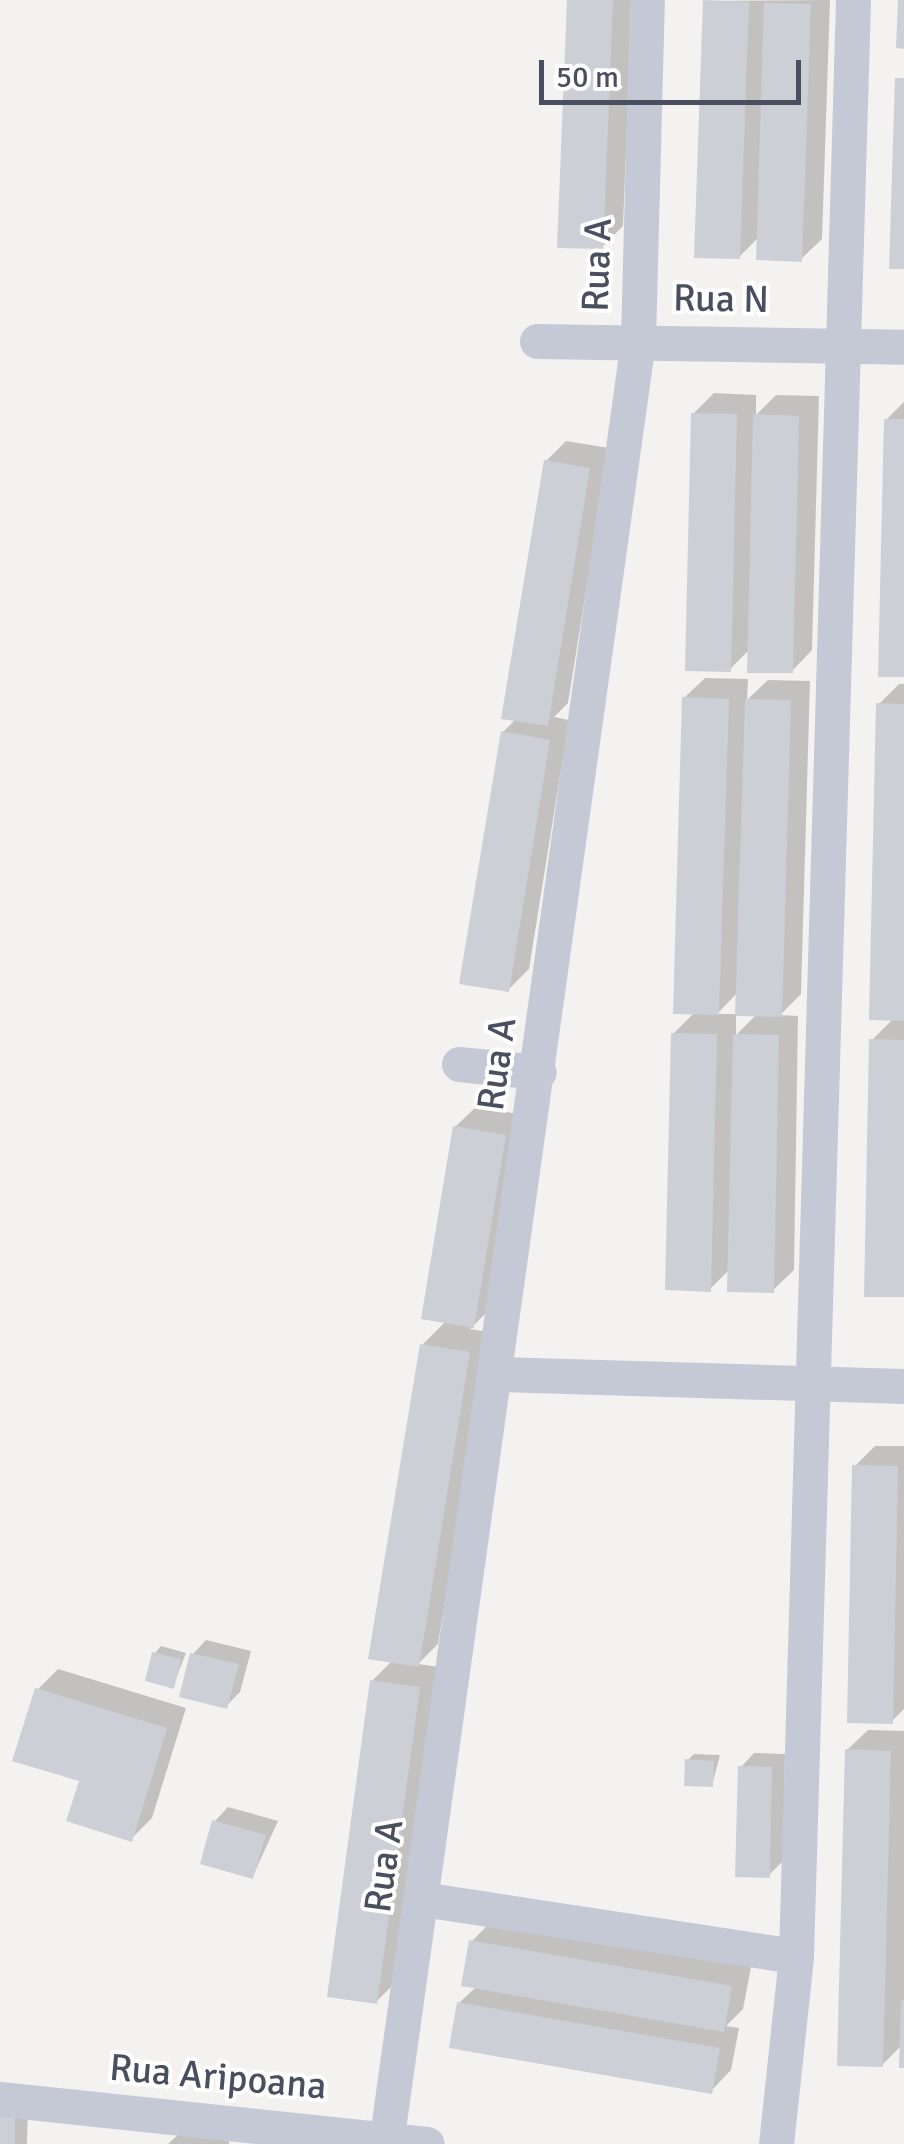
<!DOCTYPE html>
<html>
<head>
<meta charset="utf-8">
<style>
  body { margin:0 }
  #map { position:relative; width:904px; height:2144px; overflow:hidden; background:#f3f2f1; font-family:Signika,sans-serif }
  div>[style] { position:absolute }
  .shadow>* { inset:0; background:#0003 }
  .building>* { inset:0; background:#cdcfd6 }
  .minor>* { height:35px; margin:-17.5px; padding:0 17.5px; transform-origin:17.5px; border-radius:17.5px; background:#c5c9d5 }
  span { translate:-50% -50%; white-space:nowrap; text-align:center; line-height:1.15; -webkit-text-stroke:8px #fff; paint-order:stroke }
  .street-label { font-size:38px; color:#494f5e }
  .scale { position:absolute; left:539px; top:60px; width:262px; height:45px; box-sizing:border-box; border:5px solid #494f5e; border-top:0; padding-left:12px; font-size:30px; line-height:35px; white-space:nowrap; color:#494f5e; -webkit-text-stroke:8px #fff; paint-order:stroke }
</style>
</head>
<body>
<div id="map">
  <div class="shadow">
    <i style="clip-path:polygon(569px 0,632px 0,623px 226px,602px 247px)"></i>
    <i style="clip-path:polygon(830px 0,822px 239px,801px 259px,759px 237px,739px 257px,705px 1px)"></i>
    <i style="clip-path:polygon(714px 393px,756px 395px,756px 415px,776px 395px,819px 396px,812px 650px,792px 671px,750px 649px,730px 669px,693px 414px)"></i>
    <i style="clip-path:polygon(904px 402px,904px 675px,886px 420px)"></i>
    <i style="clip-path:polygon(566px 441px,609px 448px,568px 703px,554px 717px,569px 720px,529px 969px,508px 990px,503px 732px,516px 719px,546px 461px)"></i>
    <i style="clip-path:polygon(evenodd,705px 678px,748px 679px,747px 700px,768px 680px,810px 681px,801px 994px,780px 1015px,798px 1016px,794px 1270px,773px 1290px,730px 1269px,710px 1289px,673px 1034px,695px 1012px,684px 698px,705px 678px,738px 992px,757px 1014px,736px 1035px,736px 1014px,717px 1014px,738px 992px)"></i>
    <i style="clip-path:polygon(899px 684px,904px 684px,904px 1295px,871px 1041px,894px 1018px,879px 704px)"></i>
    <i style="clip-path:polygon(476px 1107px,525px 1115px,494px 1305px,470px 1329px,489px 1332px,438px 1644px,418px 1664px,439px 1667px,397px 1981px,376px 2002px,372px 1681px,392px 1661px,422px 1345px,446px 1321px,455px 1127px)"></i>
    <i style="clip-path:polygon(875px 1446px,904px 1446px,904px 1709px,892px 1721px,855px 1466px)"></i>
    <i style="clip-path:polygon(206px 1640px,251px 1651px,240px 1692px,226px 1706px,193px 1654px)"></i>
    <i style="clip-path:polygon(161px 1646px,186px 1653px,173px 1686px,155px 1653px)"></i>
    <i style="clip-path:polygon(58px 1669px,186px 1708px,152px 1818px,131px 1839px,82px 1780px,38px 1689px)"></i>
    <i style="clip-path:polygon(868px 1730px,904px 1731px,904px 2065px,902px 2045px,882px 2065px,847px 1750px)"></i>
    <i style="clip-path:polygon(754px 1753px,785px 1754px,783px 1861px,769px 1875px,741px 1767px)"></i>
    <i style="clip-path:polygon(694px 1754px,720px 1755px,712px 1785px,688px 1760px)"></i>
    <i style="clip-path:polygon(228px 1807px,278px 1821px,253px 1876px,215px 1821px)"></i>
    <i style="clip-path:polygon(492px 1921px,751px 1967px,743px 2009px,726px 2026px,739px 2028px,731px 2070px,711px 2091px,459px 2003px,476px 1987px,471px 1942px)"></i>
    <i style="clip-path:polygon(28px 2104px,27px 2144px,0 2144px,0 2106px)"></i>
    <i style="clip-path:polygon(181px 2132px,229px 2134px,229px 2144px,168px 2144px)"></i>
  </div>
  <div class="building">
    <i style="clip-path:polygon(567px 0,613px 0,603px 249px,557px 248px)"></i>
    <i style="clip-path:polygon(703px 0,749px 2px,740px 259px,694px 258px)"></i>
    <i style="clip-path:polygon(898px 0,904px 0,904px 49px,896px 48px)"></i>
    <i style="clip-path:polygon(764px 3px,811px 4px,802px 262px,756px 260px)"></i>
    <i style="clip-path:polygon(895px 78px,904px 78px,904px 269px,889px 269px)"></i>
    <i style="clip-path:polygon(691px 413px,737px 414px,731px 672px,685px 671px)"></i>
    <i style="clip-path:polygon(753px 414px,799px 416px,793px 673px,747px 673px)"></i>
    <i style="clip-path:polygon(884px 419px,904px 419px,904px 677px,878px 677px)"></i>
    <i style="clip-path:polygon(544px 460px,590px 468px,548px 726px,501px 719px)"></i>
    <i style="clip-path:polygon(682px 697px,729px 699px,719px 1015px,673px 1014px)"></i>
    <i style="clip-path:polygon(745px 699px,791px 700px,782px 1017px,735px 1016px)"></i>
    <i style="clip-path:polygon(876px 703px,904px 704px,904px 1021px,869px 1020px)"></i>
    <i style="clip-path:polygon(501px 731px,550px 740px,509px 992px,459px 984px)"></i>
    <i style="clip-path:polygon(671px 1033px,717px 1034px,711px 1292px,665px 1290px)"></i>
    <i style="clip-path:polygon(733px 1034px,779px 1035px,774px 1293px,727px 1292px)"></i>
    <i style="clip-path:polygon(869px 1039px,904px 1040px,904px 1297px,864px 1297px)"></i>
    <i style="clip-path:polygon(453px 1126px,506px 1135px,474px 1328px,421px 1319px)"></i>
    <i style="clip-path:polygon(420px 1344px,470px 1352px,419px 1667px,368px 1659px)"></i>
    <i style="clip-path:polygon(852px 1465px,898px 1466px,893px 1724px,847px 1723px)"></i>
    <i style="clip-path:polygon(152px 1652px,181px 1659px,174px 1689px,145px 1681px)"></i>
    <i style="clip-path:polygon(190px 1653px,239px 1664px,227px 1709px,179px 1697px)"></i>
    <i style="clip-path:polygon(370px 1680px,420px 1687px,377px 2004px,327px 1997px)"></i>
    <i style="clip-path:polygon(35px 1688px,167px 1728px,132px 1842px,66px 1821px,79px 1781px,12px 1761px)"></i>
    <i style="clip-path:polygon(845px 1749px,891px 1751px,883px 2067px,837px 2066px)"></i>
    <i style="clip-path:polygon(685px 1759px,714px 1761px,713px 1787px,684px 1786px)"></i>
    <i style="clip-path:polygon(738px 1766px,772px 1767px,770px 1878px,735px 1877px)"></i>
    <i style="clip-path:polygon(212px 1820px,266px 1835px,253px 1879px,200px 1864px)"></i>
    <i style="clip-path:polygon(469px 1940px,732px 1986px,724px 2032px,461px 1986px)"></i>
    <i style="clip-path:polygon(901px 2000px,904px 2000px,904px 2068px,899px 2068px)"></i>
    <i style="clip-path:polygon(457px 2002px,720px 2048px,712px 2094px,449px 2048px)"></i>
    <i style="clip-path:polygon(0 2116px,15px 2117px,15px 2144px,0 2144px)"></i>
  </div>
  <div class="minor">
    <i style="left:537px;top:341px;width:367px;rotate:0.9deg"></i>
    <i style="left:459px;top:1064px;width:80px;rotate:5.7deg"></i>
    <i style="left:498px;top:1374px;width:406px;rotate:1.7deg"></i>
    <i style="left:422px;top:1899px;width:378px;rotate:8.7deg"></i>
    <i style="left:0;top:2099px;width:429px;rotate:6deg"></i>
    <i style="left:387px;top:2136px;width:1813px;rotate:-82.04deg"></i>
    <i style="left:638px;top:340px;width:340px;rotate:-88.5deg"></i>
    <i style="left:776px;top:2144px;width:189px;rotate:-83.9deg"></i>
    <i style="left:796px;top:1956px;width:1957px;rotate:-88.33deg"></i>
  </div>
  <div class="street-label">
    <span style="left:597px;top:265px;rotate:-88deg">Rua A</span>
    <span style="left:721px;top:299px;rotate:1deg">Rua N</span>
    <span style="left:497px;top:1064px;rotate:-82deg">Rua A</span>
    <span style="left:384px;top:1866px;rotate:-82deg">Rua A</span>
    <span style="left:218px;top:2077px;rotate:5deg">Rua Aripoana</span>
  </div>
  <div class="scale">50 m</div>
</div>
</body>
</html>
